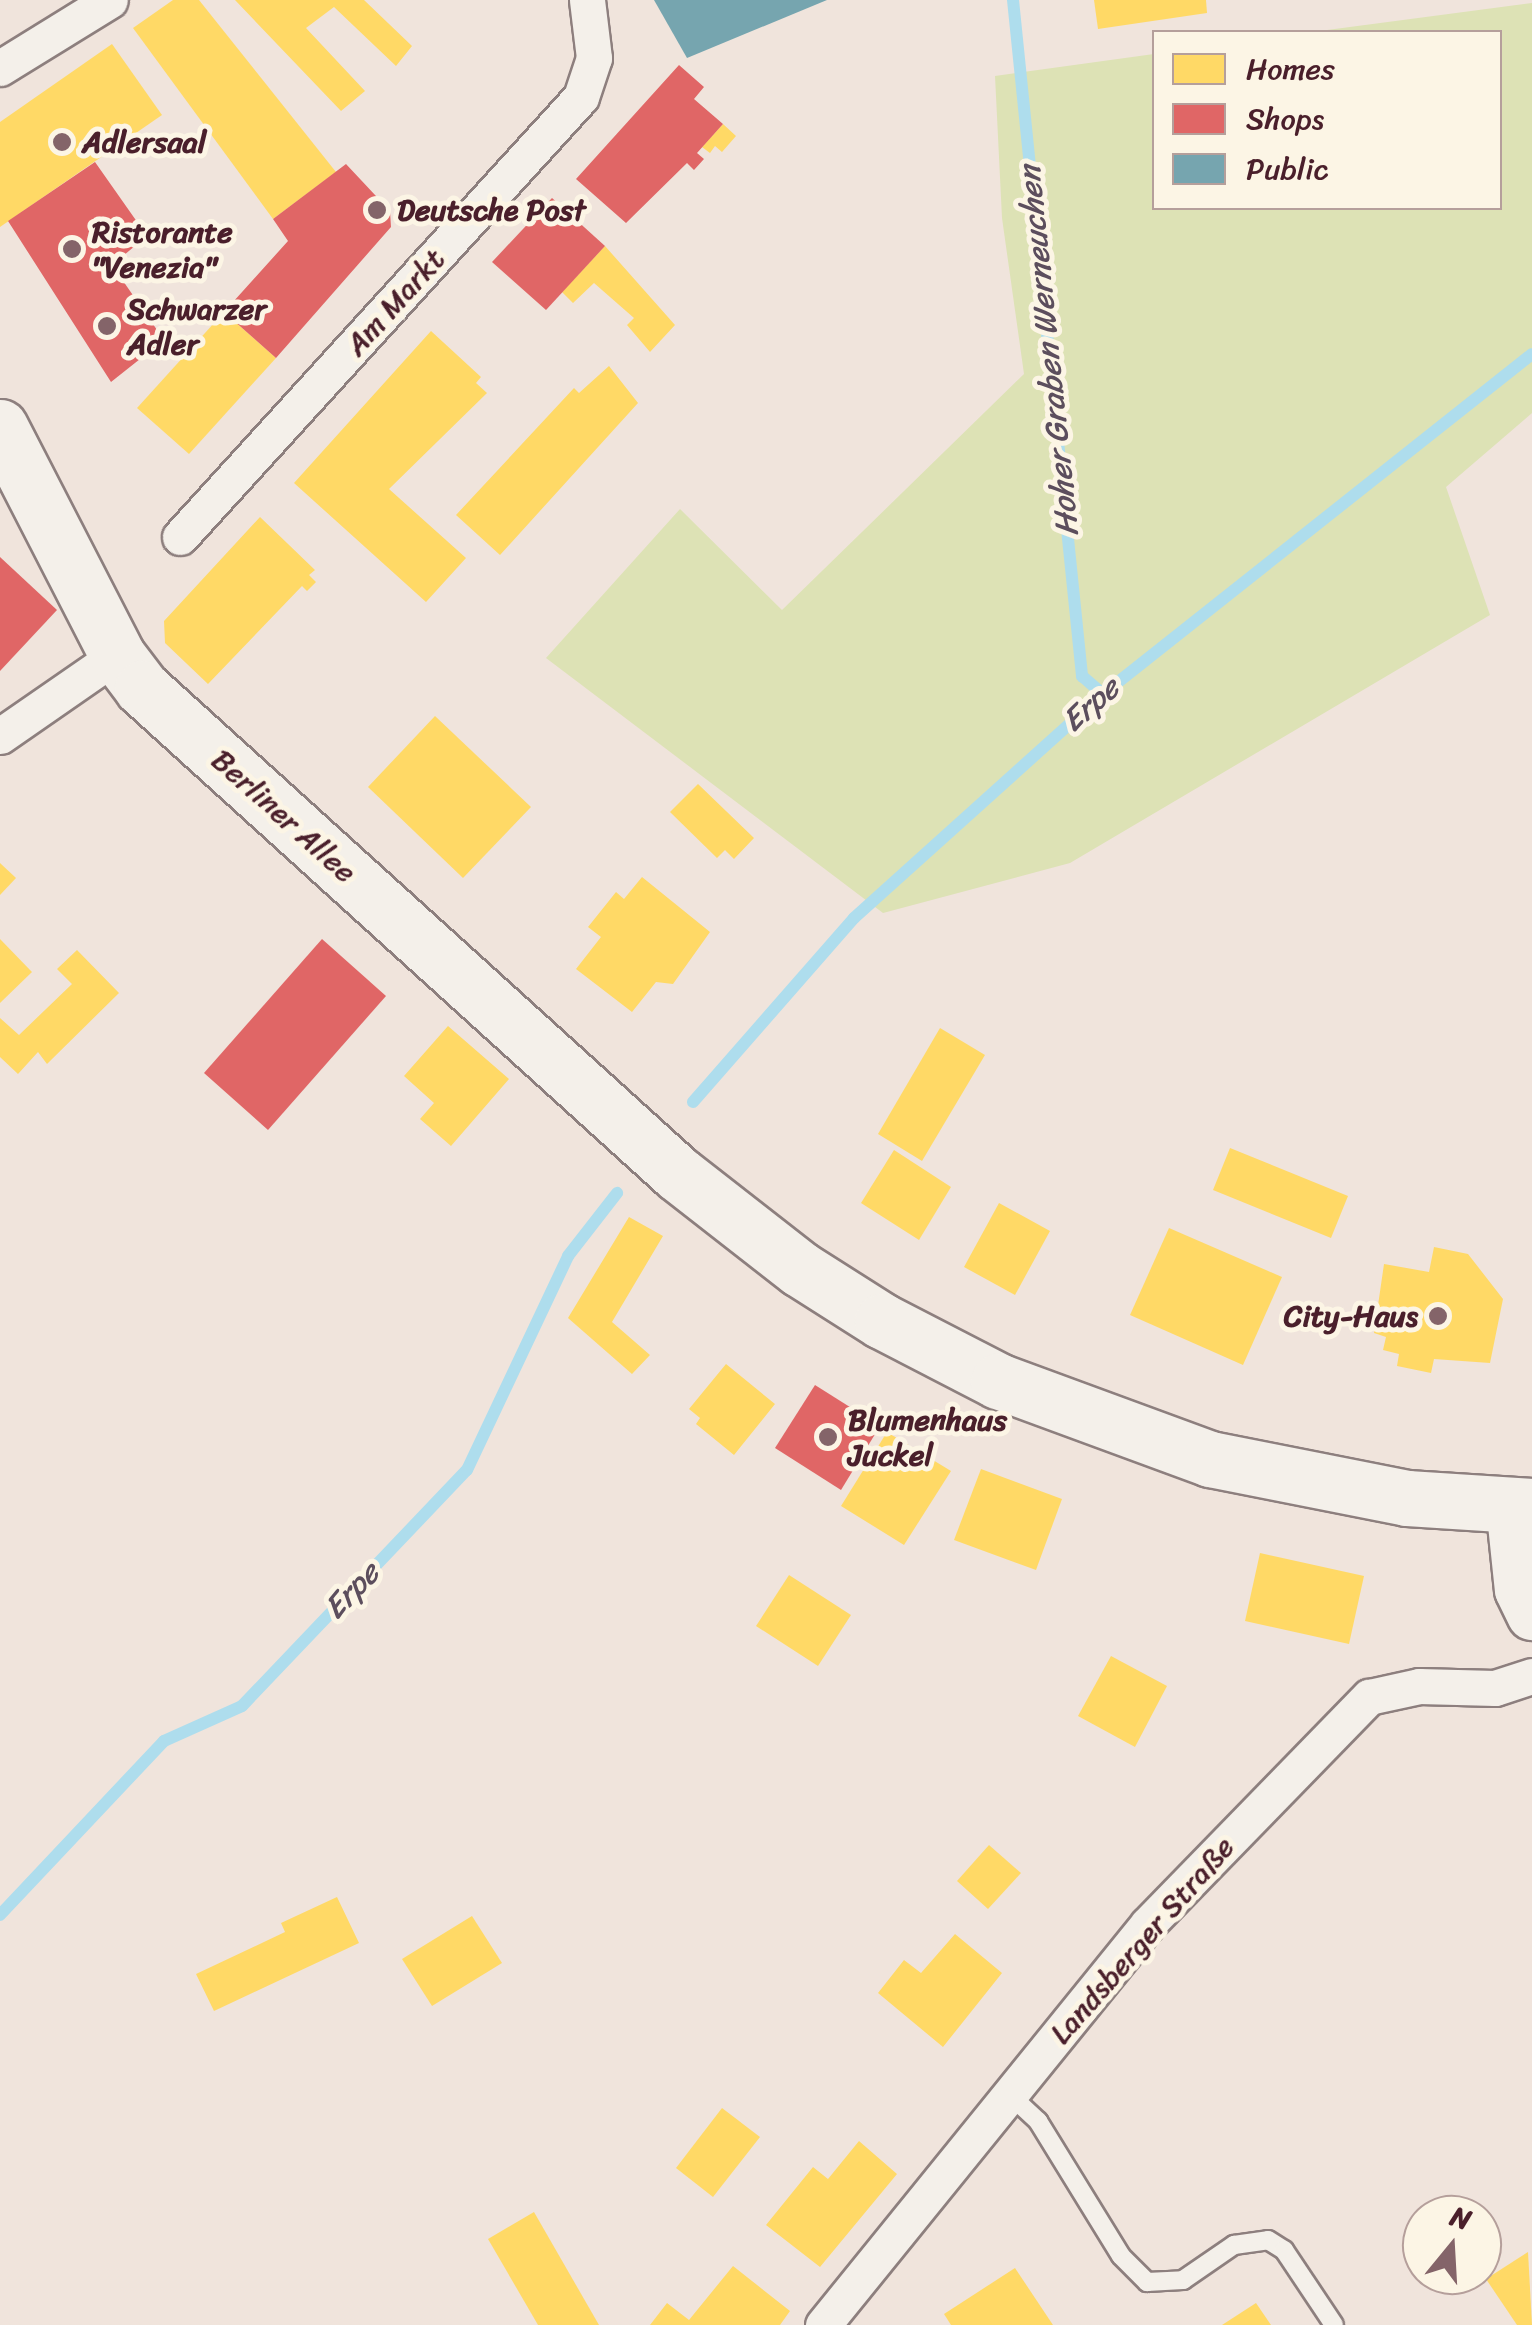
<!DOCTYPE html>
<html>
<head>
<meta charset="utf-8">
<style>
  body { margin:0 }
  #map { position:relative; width:1532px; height:2325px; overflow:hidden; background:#f0e4dc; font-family:Sriracha,sans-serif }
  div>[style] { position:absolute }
  .green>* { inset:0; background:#dde2b5 }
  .homes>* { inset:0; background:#ffd966 }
  .shops>* { inset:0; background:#e06666 }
  .public>* { inset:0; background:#76a5af }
  .stream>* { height:12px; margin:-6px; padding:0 6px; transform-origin:6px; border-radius:6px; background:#aedded }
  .roads { filter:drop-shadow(2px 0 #8d7f7e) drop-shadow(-2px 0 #8d7f7e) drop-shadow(0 2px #8d7f7e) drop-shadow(0 -2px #8d7f7e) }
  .service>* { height:18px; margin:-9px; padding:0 9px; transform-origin:9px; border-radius:9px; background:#f4f0ea }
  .minor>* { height:35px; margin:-17.5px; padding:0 17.5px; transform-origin:17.5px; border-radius:17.5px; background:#f4f0ea }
  .secondary>* { height:50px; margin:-25px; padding:0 25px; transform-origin:25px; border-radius:25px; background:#f4f0ea }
  .primary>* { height:55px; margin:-27.5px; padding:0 27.5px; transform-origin:27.5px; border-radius:27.5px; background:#f4f0ea }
  .dots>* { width:28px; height:28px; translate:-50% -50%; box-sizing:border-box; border:5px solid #fcf5e5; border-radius:50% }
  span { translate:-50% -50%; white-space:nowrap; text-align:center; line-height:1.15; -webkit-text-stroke:10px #fcf5e5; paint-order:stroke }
  .poi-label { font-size:30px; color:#4a1f2b; font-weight:700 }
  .left { translate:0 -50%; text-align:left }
  .right { translate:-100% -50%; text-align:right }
  .street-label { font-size:30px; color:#4a1f2b }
  .water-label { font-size:32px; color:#5c4e5d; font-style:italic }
  .legend { position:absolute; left:1152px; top:30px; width:350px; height:180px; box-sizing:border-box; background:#fcf5e5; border:2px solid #b59f9b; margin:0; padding:12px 18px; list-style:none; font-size:30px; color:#4a1f2b }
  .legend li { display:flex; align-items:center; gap:20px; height:50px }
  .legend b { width:50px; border:2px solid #b59f9b }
  .north { position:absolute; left:1402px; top:2195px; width:100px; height:100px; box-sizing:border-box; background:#fcf5e5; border:2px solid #b59f9b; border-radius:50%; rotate:18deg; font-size:28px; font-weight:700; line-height:40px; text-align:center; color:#4a1f2b }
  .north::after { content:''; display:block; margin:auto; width:35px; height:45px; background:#846469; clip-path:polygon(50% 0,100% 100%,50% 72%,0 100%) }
</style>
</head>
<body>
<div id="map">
  <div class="green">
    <i style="clip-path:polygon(1532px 3px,1532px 413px,1446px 487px,1490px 615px,1070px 863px,883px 913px,546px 658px,680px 509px,782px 610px,1024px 374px,1002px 218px,995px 76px,1154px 54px,1154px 208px,1500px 208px,1500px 32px,1312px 32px)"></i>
  </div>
  <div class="homes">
    <i style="clip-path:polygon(173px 0,199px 0,336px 172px,273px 219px,133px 28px)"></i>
    <i style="clip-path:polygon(235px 0,364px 0,412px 46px,396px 66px,334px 7px,306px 28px,365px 91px,341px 111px)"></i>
    <i style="clip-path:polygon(1094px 0,1206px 0,1207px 13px,1098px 29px)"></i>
    <i style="clip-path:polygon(112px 44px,162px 115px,0 227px,0 122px)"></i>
    <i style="clip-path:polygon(723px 124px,736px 136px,722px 152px,715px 146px,710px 153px,702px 147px)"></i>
    <i style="clip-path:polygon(605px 246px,675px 325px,650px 352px,627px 325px,634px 318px,594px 283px,573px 303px,562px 292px)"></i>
    <i style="clip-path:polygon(224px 312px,276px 358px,189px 454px,137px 408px)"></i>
    <i style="clip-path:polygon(431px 331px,481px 377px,476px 383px,487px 393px,389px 489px,466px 558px,426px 602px,294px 483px)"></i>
    <i style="clip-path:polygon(609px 366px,638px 403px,500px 555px,456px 515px,574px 388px,579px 393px)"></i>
    <i style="clip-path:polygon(260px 517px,315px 570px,309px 575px,316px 582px,307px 591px,302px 586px,208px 684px,165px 643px,164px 621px)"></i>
    <i style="clip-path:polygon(435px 716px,531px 807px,463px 878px,368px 787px)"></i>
    <i style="clip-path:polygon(698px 784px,754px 838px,734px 859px,725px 850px,717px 858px,670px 812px)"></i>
    <i style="clip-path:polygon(0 863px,16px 878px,0 895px)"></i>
    <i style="clip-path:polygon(642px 877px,710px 932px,673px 984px,656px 982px,632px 1012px,576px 969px,601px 937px,588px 927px,616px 892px,624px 899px)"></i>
    <i style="clip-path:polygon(0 939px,32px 972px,0 1003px)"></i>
    <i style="clip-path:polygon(77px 950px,119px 993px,47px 1064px,38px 1052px,18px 1074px,0 1057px,0 1018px,19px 1035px,72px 984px,57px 969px)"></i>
    <i style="clip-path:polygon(448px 1026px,509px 1079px,451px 1146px,420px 1119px,434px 1103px,404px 1076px)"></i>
    <i style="clip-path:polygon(940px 1028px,985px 1055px,922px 1161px,878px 1134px)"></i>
    <i style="clip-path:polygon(1230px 1148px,1348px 1196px,1331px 1238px,1213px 1190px)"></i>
    <i style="clip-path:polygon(894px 1150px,951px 1187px,919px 1240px,861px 1203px)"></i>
    <i style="clip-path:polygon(999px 1203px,1050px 1231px,1015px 1295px,964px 1267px)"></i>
    <i style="clip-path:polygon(629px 1217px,663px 1236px,612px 1322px,650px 1355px,632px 1374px,568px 1318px)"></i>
    <i style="clip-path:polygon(1169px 1228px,1282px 1277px,1243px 1365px,1130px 1315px)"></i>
    <i style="clip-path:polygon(1434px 1247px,1468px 1254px,1503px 1299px,1490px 1363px,1434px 1359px,1431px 1373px,1397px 1366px,1399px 1354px,1383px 1350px,1386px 1337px,1374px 1333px,1384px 1264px,1429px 1272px)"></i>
    <i style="clip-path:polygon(726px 1364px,775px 1404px,734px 1455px,696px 1424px,700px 1418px,689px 1409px)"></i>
    <i style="clip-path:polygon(887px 1432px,951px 1471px,904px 1545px,841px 1506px)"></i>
    <i style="clip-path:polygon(981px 1469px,1062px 1499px,1036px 1570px,954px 1540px)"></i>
    <i style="clip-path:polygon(1260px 1553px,1364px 1576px,1349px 1644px,1245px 1621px)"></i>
    <i style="clip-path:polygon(789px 1575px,851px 1615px,818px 1666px,756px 1626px)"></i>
    <i style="clip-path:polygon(1111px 1656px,1167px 1686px,1135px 1747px,1078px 1716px)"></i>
    <i style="clip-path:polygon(989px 1845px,1021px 1873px,988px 1909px,957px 1881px)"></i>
    <i style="clip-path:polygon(337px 1897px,359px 1943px,214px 2011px,196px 1974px,285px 1932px,281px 1923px)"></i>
    <i style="clip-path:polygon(472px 1916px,502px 1963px,432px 2006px,402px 1959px)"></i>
    <i style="clip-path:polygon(955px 1934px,1002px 1973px,943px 2047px,878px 1993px,904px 1960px,921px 1973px)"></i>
    <i style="clip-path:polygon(722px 2108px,760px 2137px,713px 2197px,676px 2168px)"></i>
    <i style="clip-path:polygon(859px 2141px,897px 2174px,820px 2267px,766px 2225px,813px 2167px,828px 2179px)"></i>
    <i style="clip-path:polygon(534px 2212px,599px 2325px,538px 2325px,488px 2239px)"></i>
    <i style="clip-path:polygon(1528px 2252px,1532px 2325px,1517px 2325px,1486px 2279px)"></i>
    <i style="clip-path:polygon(733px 2266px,790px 2311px,780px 2325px,650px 2325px,667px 2303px,689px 2320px)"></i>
    <i style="clip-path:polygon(1015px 2268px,1053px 2325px,951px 2325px,944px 2314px)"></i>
    <i style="clip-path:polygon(1256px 2303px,1271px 2325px,1222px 2325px)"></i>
  </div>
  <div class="shops">
    <i style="clip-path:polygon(679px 65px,704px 87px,694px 99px,723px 124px,697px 153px,704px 159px,694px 170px,687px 163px,626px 223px,576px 179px)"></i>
    <i style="clip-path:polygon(95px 162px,147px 236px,112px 265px,164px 340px,111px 382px,8px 221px)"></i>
    <i style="clip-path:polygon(346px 164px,390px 211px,391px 227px,276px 358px,224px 312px,288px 241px,273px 219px)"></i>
    <i style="clip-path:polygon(552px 198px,605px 246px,546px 310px,492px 262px)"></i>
    <i style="clip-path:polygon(0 557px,57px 610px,0 671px)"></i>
    <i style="clip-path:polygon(322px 939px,386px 996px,268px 1130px,204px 1073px)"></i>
    <i style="clip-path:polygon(815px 1385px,880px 1426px,841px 1490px,775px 1448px)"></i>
  </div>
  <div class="public">
    <i style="clip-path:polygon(654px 0,827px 0,687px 58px)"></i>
  </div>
  <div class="stream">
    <i style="left:1013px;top:0;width:680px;rotate:84.17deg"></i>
    <i style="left:1082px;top:676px;width:28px;rotate:41deg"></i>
    <i style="left:693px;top:1102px;width:244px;rotate:-48.8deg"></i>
    <i style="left:854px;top:918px;width:335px;rotate:-42deg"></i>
    <i style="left:1103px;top:694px;width:547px;rotate:-38.4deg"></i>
    <i style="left:0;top:1915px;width:239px;rotate:-46.7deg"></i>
    <i style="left:164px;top:1741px;width:85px;rotate:-24.2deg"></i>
    <i style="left:242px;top:1706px;width:326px;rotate:-46.4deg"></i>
    <i style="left:467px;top:1470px;width:237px;rotate:-64.7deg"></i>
    <i style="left:568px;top:1256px;width:80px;rotate:-52.1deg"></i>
  </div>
  <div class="roads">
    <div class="service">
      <i style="left:1009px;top:2094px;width:40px;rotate:43deg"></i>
      <i style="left:1038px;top:2121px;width:158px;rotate:58.4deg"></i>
      <i style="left:1121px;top:2256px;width:37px;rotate:45deg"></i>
      <i style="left:1147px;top:2282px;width:36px;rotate:-3deg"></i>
      <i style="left:1183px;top:2280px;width:62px;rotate:-34.5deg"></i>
      <i style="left:1234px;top:2245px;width:34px;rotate:-8deg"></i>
      <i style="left:1268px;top:2240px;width:19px;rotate:32deg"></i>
      <i style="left:1284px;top:2250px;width:90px;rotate:56.3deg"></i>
    </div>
    <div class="minor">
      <i style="left:0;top:68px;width:129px;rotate:-31.7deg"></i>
      <i style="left:180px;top:537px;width:595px;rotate:-47.66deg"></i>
      <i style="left:581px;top:97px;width:41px;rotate:-71.6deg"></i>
      <i style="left:594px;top:58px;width:58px;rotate:-96.9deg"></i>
      <i style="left:0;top:736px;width:142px;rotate:-34.7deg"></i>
      <i style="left:823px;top:2325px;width:516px;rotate:-50.98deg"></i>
      <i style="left:1148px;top:1924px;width:317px;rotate:-45.8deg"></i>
      <i style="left:1369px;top:1697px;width:51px;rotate:-12.4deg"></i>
      <i style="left:1419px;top:1686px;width:76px;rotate:1.5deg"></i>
      <i style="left:1495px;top:1688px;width:39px;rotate:-18deg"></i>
    </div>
    <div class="secondary">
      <i style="left:1511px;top:1505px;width:85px;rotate:84deg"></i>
      <i style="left:1520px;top:1590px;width:28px;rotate:64deg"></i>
    </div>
    <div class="primary">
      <i style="left:0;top:427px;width:256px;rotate:62.8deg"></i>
      <i style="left:117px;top:655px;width:41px;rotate:52.9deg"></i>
      <i style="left:142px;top:688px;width:722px;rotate:42.19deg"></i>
      <i style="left:677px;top:1173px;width:156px;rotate:38deg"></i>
      <i style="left:800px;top:1269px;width:97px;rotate:32.4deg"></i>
      <i style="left:882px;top:1321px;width:131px;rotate:27.3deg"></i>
      <i style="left:998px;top:1381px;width:226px;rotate:20.2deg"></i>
      <i style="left:1210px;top:1459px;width:201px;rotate:11.2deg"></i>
      <i style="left:1407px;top:1498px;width:125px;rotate:3.7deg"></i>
    </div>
  </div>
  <div class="dots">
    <i style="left:62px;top:142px;background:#846469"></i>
    <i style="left:377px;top:210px;background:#846469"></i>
    <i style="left:72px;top:249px;background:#846469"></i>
    <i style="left:107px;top:326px;background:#846469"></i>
    <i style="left:1438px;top:1316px;background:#846469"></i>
    <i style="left:828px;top:1437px;background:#846469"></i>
  </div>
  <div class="poi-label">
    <span class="left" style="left:82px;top:142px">Adlersaal</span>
    <span class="left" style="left:397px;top:210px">Deutsche Post</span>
    <span class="left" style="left:92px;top:249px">Ristorante<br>"Venezia"</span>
    <span class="left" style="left:127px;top:326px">Schwarzer<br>Adler</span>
    <span class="right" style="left:1418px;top:1316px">City-Haus</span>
    <span class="left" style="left:848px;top:1437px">Blumenhaus<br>Juckel</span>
  </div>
  <div class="street-label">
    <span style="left:395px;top:302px;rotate:-48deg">Am Markt</span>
    <span style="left:284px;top:816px;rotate:42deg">Berliner Allee</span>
    <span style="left:1142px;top:1940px;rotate:-49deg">Landsberger Straße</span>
  </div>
  <div class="water-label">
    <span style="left:1049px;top:351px;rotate:-96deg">Hoher Graben Werneuchen</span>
    <span style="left:1091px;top:705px;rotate:-41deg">Erpe</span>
    <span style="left:352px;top:1591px;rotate:-46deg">Erpe</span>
  </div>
  <ul class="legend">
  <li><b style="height:28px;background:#ffd966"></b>Homes</li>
  <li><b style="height:28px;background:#e06666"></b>Shops</li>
  <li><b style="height:28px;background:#76a5af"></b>Public</li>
  </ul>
  <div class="north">N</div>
</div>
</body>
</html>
